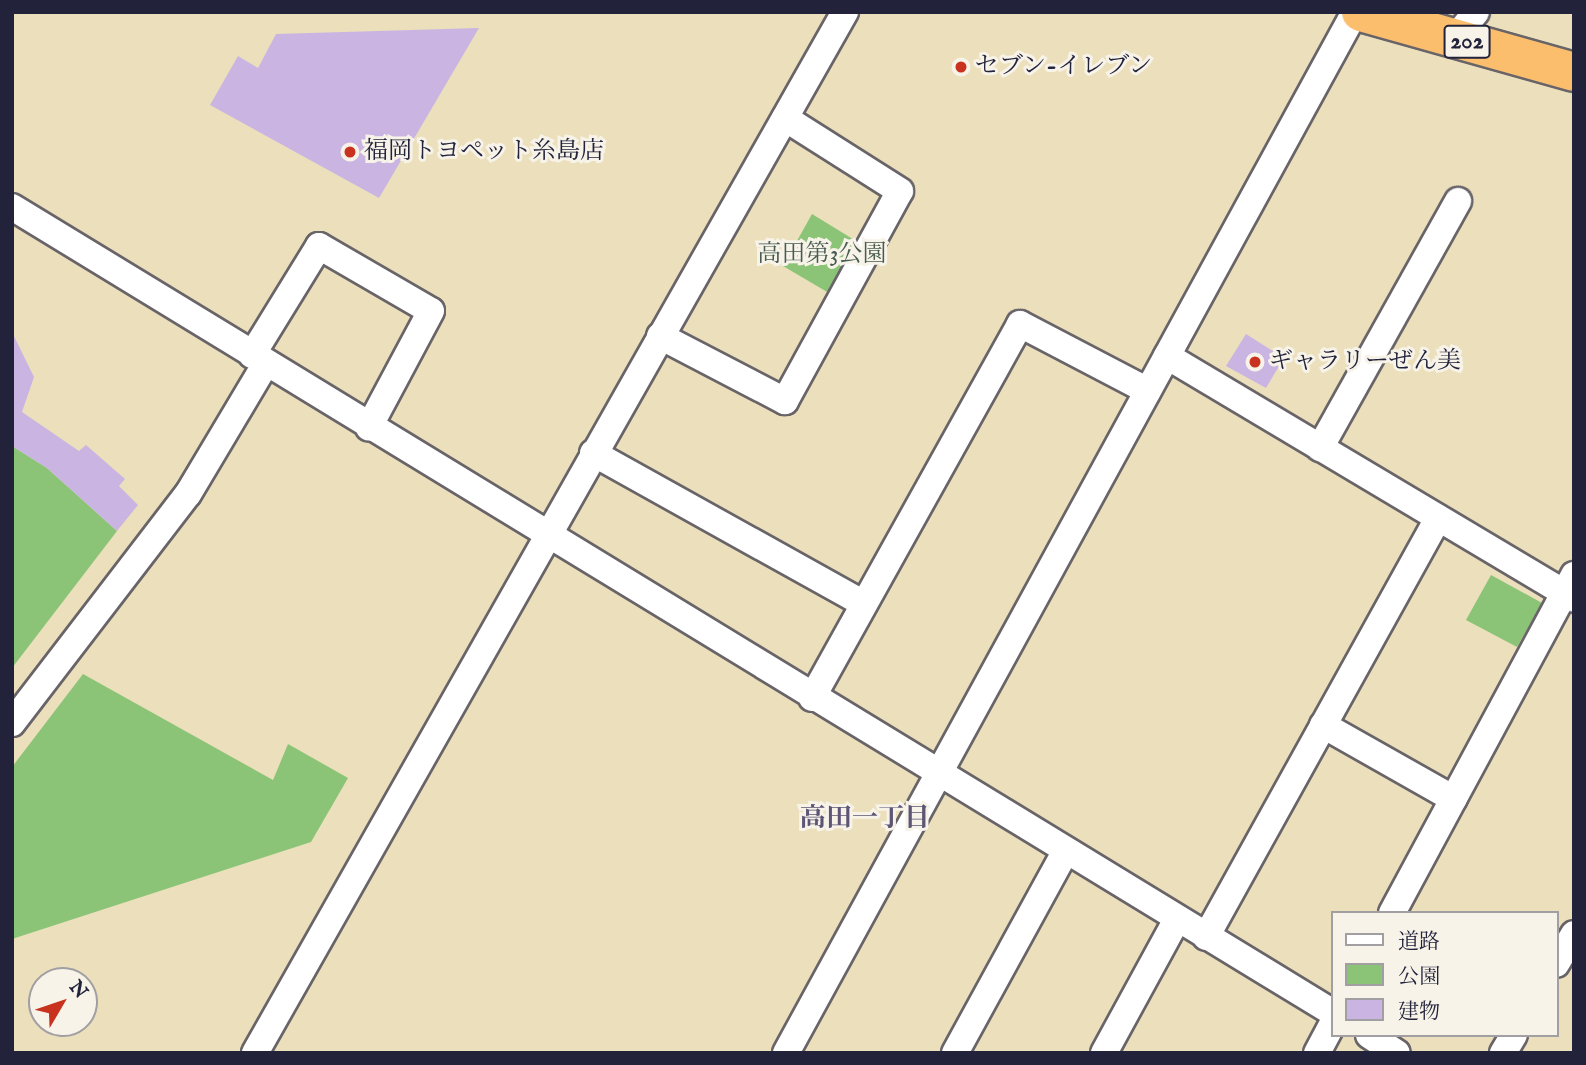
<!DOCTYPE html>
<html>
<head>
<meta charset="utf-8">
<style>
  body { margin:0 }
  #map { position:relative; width:1586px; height:1065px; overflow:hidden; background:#ebdfbc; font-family:"IM FELL English","Noto Serif JP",serif }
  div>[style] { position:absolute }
  .green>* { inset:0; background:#8bc477 }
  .building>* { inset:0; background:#cab5e2 }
  .roads { filter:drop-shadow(2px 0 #686468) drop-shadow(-2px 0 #686468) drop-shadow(0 2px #686468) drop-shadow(0 -2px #686468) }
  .street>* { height:26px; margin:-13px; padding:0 13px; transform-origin:13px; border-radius:13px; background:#fff }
  .highway>* { height:38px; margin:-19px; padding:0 19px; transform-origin:19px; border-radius:19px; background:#fabe6d }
  .dots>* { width:19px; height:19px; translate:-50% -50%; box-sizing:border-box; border:4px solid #f7f3e8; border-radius:50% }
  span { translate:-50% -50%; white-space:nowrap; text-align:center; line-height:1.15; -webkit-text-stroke:6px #f7f3e8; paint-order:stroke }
  .shield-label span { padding:2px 5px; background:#f7f3e8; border:2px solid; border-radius:5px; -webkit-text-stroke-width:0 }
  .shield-label { font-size:23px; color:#22223b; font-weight:700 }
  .poi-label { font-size:24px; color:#22223b }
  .left { translate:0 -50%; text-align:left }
  .park-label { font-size:24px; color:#475b50 }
  .neighbourhood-label { font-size:26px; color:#5d5575; font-weight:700 }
  .frame { position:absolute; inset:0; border:14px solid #22223b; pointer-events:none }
  .legend { position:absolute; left:1331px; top:911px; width:228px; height:126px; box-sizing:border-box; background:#f7f3e8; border:2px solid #a29fa3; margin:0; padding:9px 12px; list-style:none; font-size:21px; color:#22223b }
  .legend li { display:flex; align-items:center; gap:14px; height:35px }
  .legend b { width:35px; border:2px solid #a29fa3 }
  .north { position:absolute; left:28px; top:967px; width:70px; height:70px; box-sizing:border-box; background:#f7f3e8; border:2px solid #a29fa3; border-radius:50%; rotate:51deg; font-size:19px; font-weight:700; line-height:28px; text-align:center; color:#22223b }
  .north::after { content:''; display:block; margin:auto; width:24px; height:32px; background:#c8321e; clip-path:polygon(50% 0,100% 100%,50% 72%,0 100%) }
</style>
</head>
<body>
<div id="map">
  <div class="green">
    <i style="clip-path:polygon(812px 214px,861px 244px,834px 296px,783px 266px)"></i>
    <i style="clip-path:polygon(12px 446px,47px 468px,117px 531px,12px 668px)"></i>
    <i style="clip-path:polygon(1491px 575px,1542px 603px,1517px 647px,1466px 620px)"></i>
    <i style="clip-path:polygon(83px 674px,273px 780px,288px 744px,348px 778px,311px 842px,12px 939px,12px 767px)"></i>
  </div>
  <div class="building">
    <i style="clip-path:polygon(479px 28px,379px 198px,210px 105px,238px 56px,258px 68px,276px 34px)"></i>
    <i style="clip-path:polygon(12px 332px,34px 377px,22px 412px,79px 451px,86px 445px,125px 479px,119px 486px,138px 505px,117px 531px,47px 468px,12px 446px)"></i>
    <i style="clip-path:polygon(1246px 334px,1284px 358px,1266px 388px,1226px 366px)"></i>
  </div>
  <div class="roads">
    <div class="street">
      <i style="left:1455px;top:38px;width:33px;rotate:-51deg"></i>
      <i style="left:12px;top:207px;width:1546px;rotate:31.38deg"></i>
      <i style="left:660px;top:336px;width:141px;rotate:27.5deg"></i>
      <i style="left:785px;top:401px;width:239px;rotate:-61.3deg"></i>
      <i style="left:900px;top:191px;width:136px;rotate:-147.6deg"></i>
      <i style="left:252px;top:355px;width:128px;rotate:-58.4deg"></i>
      <i style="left:319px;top:246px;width:129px;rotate:30.1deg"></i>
      <i style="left:431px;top:311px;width:132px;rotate:118.1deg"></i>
      <i style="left:1167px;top:356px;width:474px;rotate:30.8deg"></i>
      <i style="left:1320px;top:448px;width:283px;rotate:-60.8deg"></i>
      <i style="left:593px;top:453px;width:310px;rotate:29.1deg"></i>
      <i style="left:812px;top:698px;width:428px;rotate:-60.9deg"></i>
      <i style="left:1020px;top:324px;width:144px;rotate:27.6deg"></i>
      <i style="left:12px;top:723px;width:289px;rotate:-52.5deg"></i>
      <i style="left:188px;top:494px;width:152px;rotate:-59.2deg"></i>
      <i style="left:1323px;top:725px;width:150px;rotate:29.5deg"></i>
      <i style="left:1392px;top:913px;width:384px;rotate:-61.7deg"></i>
      <i style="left:1206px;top:937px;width:479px;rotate:-61deg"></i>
      <i style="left:1556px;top:964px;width:35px;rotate:-59deg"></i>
      <i style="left:1369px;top:1035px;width:33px;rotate:33deg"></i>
      <i style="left:255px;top:1053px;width:1197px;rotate:-60.46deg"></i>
      <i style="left:786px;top:1053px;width:1186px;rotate:-61.34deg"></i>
      <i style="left:955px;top:1053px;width:229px;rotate:-61.3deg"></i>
      <i style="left:1104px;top:1053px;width:153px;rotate:-61.4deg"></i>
      <i style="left:1317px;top:1053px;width:32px;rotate:-62deg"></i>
      <i style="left:1503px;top:1053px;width:21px;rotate:-59deg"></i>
    </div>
    <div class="highway">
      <i style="left:1361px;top:12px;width:221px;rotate:15.7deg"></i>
    </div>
  </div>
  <div class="dots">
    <i style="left:961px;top:67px;background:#c8321e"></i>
    <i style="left:350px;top:152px;background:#c8321e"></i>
    <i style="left:1255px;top:362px;background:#c8321e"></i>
  </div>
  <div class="shield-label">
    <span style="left:1467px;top:42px">202</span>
  </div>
  <div class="poi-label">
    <span class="left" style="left:975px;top:67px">セブン-イレブン</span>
    <span class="left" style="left:364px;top:152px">福岡トヨペット糸島店</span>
    <span class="left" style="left:1269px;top:362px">ギャラリーぜん美</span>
  </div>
  <div class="park-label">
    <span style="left:822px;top:255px">高田第3公園</span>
  </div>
  <div class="neighbourhood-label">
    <span style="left:865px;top:819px">高田一丁目</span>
  </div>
  <div class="frame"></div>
  <ul class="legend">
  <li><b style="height:9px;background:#fff"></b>道路</li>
  <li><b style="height:19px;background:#8bc477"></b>公園</li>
  <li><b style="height:19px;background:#cab5e2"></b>建物</li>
  </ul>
  <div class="north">N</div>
</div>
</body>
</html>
